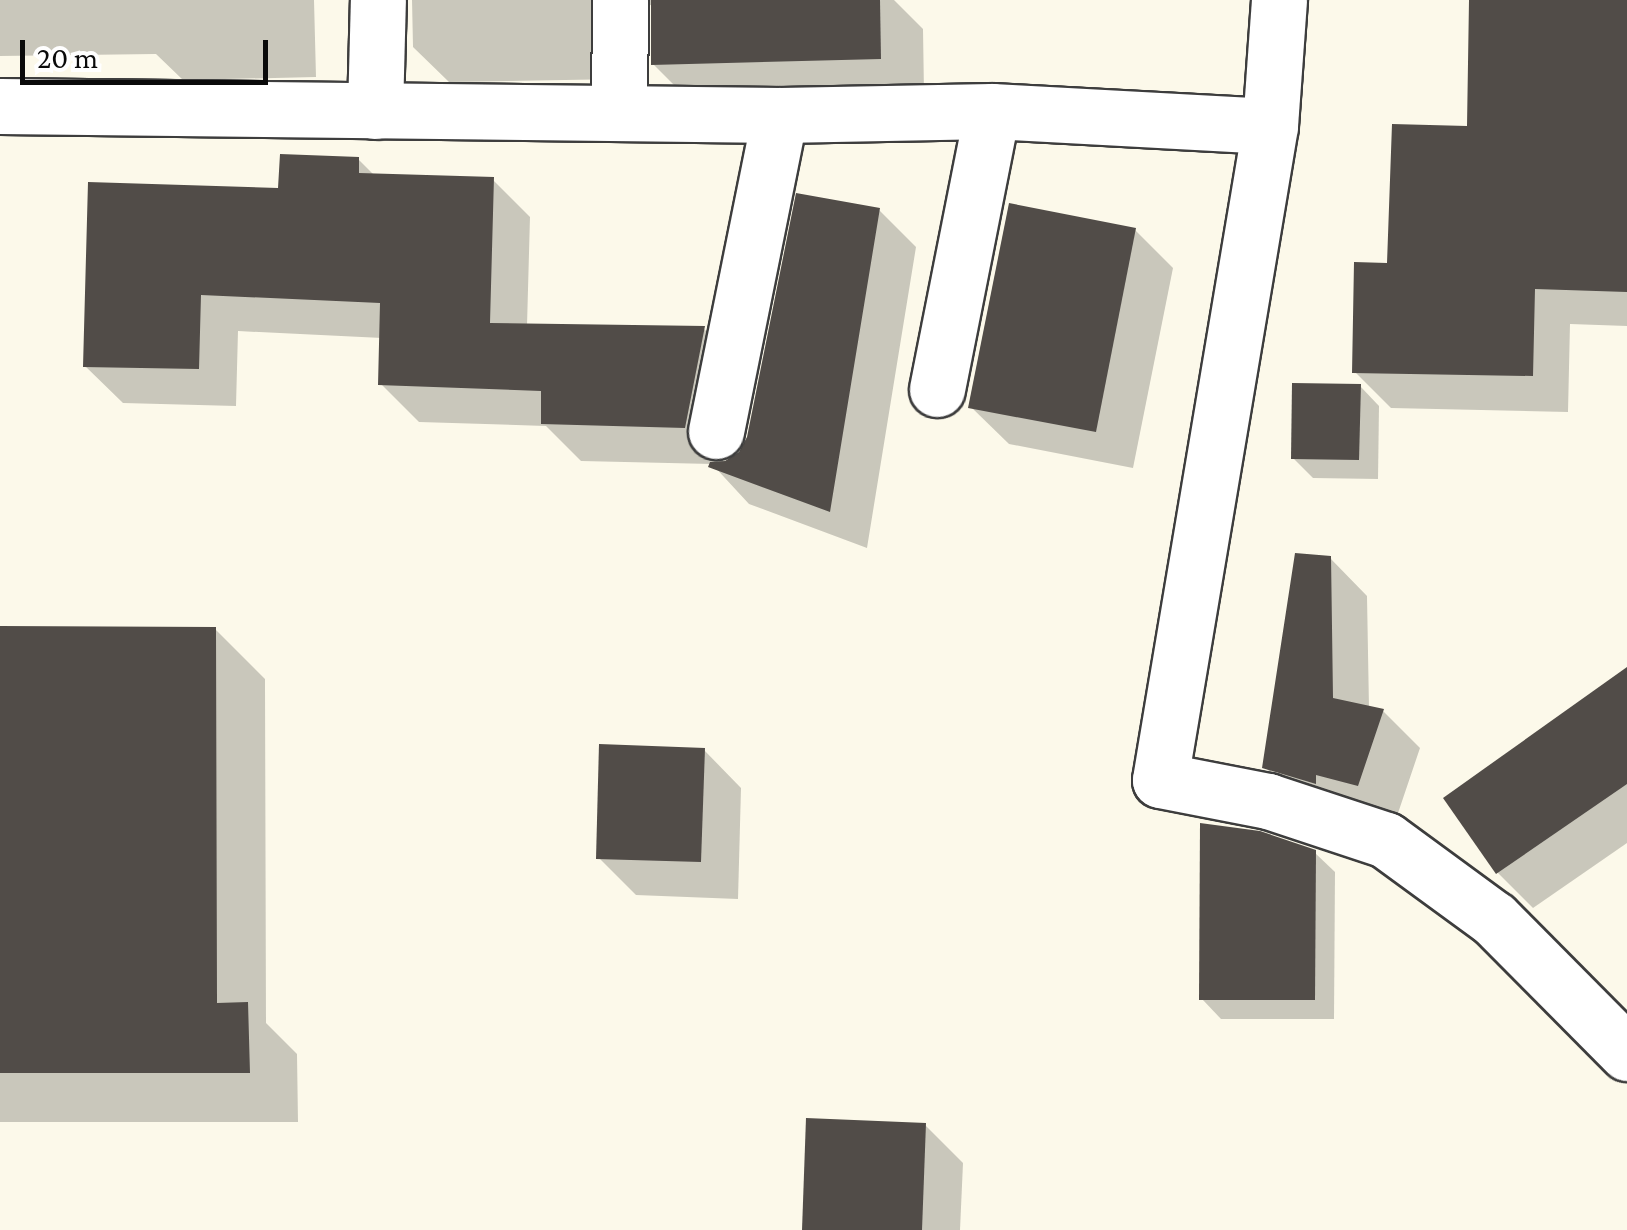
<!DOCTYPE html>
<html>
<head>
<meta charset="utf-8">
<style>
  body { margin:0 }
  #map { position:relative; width:1627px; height:1230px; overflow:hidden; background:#fcf9ea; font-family:"Crimson Pro",serif }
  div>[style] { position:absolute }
  .shadow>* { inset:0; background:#0003 }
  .building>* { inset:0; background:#514c48 }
  .roads { filter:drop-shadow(2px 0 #3d3d3d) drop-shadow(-2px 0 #3d3d3d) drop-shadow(0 2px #3d3d3d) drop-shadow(0 -2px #3d3d3d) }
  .street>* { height:55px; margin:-27.5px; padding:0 27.5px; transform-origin:27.5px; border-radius:27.5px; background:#fff }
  span { translate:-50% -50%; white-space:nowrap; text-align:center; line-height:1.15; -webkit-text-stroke:10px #fff; paint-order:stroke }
  .scale { position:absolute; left:20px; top:40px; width:248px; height:45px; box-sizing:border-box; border:5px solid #0a0a0a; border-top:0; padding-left:12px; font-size:30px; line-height:35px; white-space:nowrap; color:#0a0a0a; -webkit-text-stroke:8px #fff; paint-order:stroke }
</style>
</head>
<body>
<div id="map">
  <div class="shadow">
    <i style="clip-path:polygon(0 0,314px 0,316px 77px,183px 80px,156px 54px,0 56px)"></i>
    <i style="clip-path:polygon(412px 0,894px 0,923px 29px,924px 93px,688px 99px,653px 64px,651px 5px,639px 8px,623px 79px,449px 82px,413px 47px)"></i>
    <i style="clip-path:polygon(1472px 0,1627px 0,1627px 326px,1570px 324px,1568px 412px,1391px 408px,1355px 372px,1390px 266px,1469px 128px)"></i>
    <i style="clip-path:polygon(358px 159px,375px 176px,493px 180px,530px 217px,527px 326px,704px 329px,742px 366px,722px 466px,741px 454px,879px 210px,916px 247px,867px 548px,749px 504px,712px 464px,581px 461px,546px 426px,419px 422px,381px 384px,382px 338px,238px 331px,236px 406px,123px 403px,85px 366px,281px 190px)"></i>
    <i style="clip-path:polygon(1135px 230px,1173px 268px,1133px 468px,1009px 444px,971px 407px)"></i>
    <i style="clip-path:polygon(1360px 386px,1379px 406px,1378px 479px,1313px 478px,1293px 458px)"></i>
    <i style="clip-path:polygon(1330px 558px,1367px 596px,1369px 708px,1383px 711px,1420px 748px,1395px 822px,1303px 805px,1265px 767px)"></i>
    <i style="clip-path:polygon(0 629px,215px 629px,265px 679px,266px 1023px,297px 1054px,298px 1122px,0 1122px)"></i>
    <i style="clip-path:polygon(1627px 692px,1627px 843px,1533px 908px,1498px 873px,1447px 798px)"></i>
    <i style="clip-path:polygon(704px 750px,741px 788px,738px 899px,636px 895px,599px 858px)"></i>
    <i style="clip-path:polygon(1314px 852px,1335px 872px,1334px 1019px,1221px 1019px,1202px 999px)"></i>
    <i style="clip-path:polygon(925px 1125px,963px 1163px,960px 1230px,804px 1230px)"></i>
  </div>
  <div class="building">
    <i style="clip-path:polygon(651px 0,880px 0,881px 59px,651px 65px)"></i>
    <i style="clip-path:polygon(1469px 0,1627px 0,1627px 292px,1535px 289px,1533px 376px,1352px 373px,1354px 262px,1387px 263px,1392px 124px,1467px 126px)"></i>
    <i style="clip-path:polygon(280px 154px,359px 157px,359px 173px,494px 177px,490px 323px,705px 326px,685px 428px,541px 424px,541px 391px,378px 385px,380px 303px,201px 295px,199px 369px,83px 367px,88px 182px,278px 188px)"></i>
    <i style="clip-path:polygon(796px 193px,880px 208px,830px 512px,708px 467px,710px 462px,725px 461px,739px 452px,747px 437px)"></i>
    <i style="clip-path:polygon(1009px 203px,1136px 228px,1096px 432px,968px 408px)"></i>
    <i style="clip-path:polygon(1292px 383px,1361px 384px,1359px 460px,1291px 459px)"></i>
    <i style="clip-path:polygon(1295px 553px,1331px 556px,1333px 698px,1384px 709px,1358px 786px,1316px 775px,1316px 784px,1262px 768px)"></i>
    <i style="clip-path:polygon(0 626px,216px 627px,217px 1003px,248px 1002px,250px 1073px,0 1073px)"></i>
    <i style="clip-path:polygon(1627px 667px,1627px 784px,1496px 874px,1443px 798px)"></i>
    <i style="clip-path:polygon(599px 744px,705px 748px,701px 862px,596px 859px)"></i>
    <i style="clip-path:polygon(1200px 823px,1260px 831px,1316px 850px,1315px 1000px,1199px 1000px)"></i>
    <i style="clip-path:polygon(806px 1118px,926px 1123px,922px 1230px,802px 1230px)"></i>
  </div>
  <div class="roads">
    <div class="street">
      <i style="left:1279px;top:0;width:126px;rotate:94.1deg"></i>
      <i style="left:1270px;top:126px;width:663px;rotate:99.55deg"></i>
      <i style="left:1160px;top:780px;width:110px;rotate:11deg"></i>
      <i style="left:1268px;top:801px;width:124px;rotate:18.3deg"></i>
      <i style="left:1386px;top:840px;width:134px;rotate:36.2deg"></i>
      <i style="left:1494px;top:919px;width:189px;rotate:45.2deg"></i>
      <i style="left:0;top:106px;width:780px;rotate:0.66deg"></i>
      <i style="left:780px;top:115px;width:212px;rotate:-1.1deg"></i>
      <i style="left:992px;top:111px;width:278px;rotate:3.1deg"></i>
      <i style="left:375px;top:111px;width:111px;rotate:-88.5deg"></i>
      <i style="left:619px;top:113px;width:113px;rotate:-89.5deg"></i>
      <i style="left:937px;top:389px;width:283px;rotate:-78.8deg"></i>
      <i style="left:716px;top:431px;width:322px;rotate:-78.6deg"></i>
    </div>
  </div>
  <div class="scale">20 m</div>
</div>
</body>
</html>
